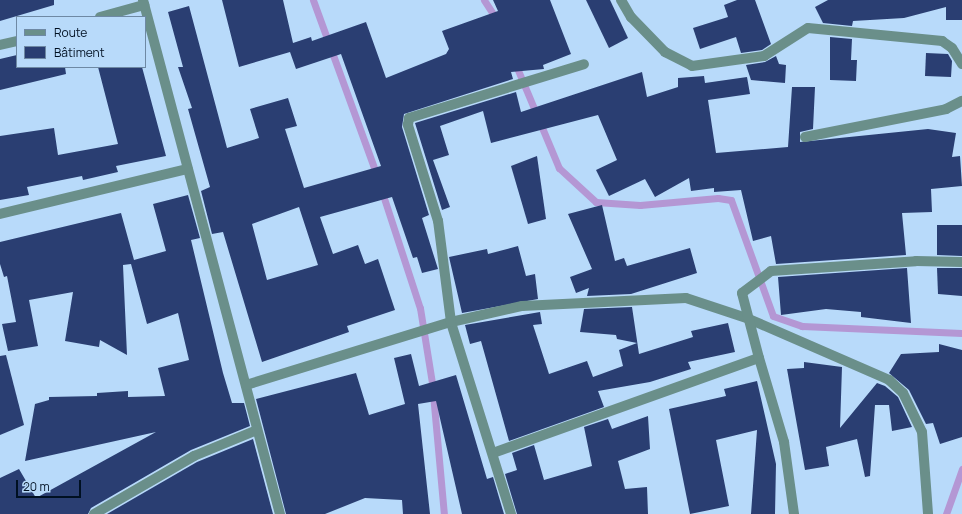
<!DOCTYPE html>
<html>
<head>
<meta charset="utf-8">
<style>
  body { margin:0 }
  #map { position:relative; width:962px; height:514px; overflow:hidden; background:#b8dafa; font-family:Manrope,sans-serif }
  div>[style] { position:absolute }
  .stream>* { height:7px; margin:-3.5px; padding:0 3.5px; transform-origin:3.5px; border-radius:3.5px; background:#b497d4 }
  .building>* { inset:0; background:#2a3e72 }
  .minor>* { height:10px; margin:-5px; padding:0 5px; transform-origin:5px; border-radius:5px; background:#6a8f8a }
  span { translate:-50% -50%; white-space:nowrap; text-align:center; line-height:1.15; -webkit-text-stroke:4px #b8dafa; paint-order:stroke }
  .legend { position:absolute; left:16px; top:16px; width:130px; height:52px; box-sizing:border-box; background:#b8dafa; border:1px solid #6e89a4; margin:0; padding:5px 7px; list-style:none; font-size:12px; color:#001022 }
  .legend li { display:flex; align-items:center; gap:8px; height:20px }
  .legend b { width:20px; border:1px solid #6e89a4 }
  .scale { position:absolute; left:16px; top:480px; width:65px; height:18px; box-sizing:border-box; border:2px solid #001022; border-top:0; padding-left:5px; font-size:12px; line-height:14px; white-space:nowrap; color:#001022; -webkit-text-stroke:3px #b8dafa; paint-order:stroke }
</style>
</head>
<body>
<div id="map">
  <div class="stream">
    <i style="left:313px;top:0;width:187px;rotate:70deg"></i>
    <i style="left:484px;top:0;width:24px;rotate:57deg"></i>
    <i style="left:515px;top:63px;width:114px;rotate:67.3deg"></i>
    <i style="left:559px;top:168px;width:50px;rotate:42.6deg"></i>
    <i style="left:596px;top:202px;width:44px;rotate:3.9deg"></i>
    <i style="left:640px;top:205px;width:78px;rotate:-5.1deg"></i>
    <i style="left:718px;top:198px;width:13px;rotate:9deg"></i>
    <i style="left:731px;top:200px;width:123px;rotate:70.1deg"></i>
    <i style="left:773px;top:316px;width:31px;rotate:19deg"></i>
    <i style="left:802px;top:326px;width:160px;rotate:2.5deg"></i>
    <i style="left:382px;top:192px;width:122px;rotate:71.9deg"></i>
    <i style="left:420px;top:308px;width:76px;rotate:80.9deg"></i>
    <i style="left:432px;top:383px;width:132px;rotate:84.8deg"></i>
    <i style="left:946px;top:514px;width:48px;rotate:-70.4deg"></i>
  </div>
  <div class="building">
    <i style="clip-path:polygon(0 0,54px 0,54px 5px,0 21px)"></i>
    <i style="clip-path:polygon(evenodd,222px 0,283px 0,293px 43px,311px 37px,312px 41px,366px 22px,386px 78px,446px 54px,449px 49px,442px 31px,498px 11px,493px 0,550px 0,571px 54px,543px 65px,544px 69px,511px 72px,513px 79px,404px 114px,402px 127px,429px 215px,422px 218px,438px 269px,422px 273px,417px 257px,413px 258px,392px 197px,320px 217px,333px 254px,358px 245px,365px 264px,378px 259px,395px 310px,347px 326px,349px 332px,262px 362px,223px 232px,212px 234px,201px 191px,210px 187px,188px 109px,192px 108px,178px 67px,183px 67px,168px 12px,189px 6px,227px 148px,259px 138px,250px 109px,288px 98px,297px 126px,285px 129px,304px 188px,381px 166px,341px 54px,296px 69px,290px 52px,239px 67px,222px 0,299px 207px,318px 265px,267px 280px,252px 224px,299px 207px)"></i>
    <i style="clip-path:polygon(586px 0,610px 0,628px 38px,609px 48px)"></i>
    <i style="clip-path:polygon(737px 0,755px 0,771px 44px,762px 50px,741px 53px,736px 37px,700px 49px,693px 28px,728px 17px,724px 5px)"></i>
    <i style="clip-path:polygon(828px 0,962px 0,962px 20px,946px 20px,946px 7px,904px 18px,853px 21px,852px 26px,823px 23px,815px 7px)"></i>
    <i style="clip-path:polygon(830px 37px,852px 39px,851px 60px,857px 60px,856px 81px,830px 80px)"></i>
    <i style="clip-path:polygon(926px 53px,948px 54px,952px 61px,951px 77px,925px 76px)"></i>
    <i style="clip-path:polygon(17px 55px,17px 67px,65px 67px,66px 74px,0 90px,0 59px)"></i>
    <i style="clip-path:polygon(776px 56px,779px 64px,786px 65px,785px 83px,751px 80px,746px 65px,765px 62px)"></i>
    <i style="clip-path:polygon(98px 67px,142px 67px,166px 156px,116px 166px,118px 172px,83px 180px,82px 176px,27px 187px,29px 195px,0 200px,0 136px,54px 128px,58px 155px,118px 144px)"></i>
    <i style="clip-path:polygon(642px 72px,647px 97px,678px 87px,678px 78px,704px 76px,705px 83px,747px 77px,750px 94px,708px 100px,716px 153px,788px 147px,792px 87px,815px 87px,813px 129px,800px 132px,800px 142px,928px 129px,956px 133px,952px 157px,960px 156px,962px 186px,931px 189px,932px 212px,902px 213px,906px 255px,776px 264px,771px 236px,753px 241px,741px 190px,714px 192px,714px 188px,691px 191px,689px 178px,655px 197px,645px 179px,609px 196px,596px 170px,617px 160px,598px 115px,491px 143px,483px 111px,440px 126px,449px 155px,433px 160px,450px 207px,442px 210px,415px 123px,516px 92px,521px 112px)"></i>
    <i style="clip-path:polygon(537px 156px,546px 219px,528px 224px,511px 166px)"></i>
    <i style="clip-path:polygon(188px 195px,200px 238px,191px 240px,223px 373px,232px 403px,244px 403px,250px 426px,191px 450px,91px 508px,88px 514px,0 514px,0 478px,19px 469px,36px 498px,156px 432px,25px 461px,35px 404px,49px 400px,49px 397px,97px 396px,97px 393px,128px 391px,128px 397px,165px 396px,158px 368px,189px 360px,178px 313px,147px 324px,131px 264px,123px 265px,127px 355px,100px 340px,99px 347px,65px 341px,73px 292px,29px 300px,38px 346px,8px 351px,2px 324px,16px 322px,7px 276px,4px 277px,0 264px,0 242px,121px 213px,134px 260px,166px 251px,153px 204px)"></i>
    <i style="clip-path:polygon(602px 205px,615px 261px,624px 258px,627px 266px,690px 248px,697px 273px,631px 294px,587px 296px,589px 288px,576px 293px,570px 277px,592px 269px,568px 214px)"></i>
    <i style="clip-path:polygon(937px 225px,962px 225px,962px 256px,937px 255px)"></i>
    <i style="clip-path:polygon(518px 246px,526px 276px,535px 274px,538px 299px,462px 313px,449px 257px,487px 249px,488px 254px)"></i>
    <i style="clip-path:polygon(907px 268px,911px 323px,861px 317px,861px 312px,826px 309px,781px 315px,778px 277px)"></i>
    <i style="clip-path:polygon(937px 268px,962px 268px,962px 296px,938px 294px)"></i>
    <i style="clip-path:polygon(632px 307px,639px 354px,693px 337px,691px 331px,728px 323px,735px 352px,688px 362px,691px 369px,650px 382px,598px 391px,604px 407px,509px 441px,481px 341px,470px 344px,465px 325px,540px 312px,542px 324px,533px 325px,549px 374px,587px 361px,593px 377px,623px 366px,619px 350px,637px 343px,617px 339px,616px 335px,580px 332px,584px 309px)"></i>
    <i style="clip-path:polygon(939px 344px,962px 350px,962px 437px,940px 444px,933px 423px,926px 424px,909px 390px,889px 373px,901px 354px,939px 352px)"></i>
    <i style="clip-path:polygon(411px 354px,419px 386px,456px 375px,487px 479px,493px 477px,504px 514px,462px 514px,436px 401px,418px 404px,430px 514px,403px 514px,402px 500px,365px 498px,325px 514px,286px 514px,256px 399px,356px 373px,369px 415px,405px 404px,394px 358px)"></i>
    <i style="clip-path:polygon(6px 355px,24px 425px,0 435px,0 356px)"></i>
    <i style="clip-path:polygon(804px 362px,842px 367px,840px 428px,877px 383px,885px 386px,898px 397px,912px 427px,892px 431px,889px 405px,875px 405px,870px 476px,865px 477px,857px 439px,826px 447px,829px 466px,805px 470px,787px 369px,804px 368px)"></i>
    <i style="clip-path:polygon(757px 381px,776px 464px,775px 514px,751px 514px,757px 430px,716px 440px,729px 506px,690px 514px,669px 409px,726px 396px,724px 389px)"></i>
    <i style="clip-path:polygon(648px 416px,650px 449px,618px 461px,625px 489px,647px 487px,648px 514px,517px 514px,505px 474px,517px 470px,512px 453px,534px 445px,544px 480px,592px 466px,584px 427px,608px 419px,612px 429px)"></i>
    <i style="clip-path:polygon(253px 439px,273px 514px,107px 514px,197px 462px)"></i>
  </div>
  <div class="minor">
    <i style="left:143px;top:0;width:532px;rotate:75.08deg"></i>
    <i style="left:621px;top:0;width:20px;rotate:60deg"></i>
    <i style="left:631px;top:17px;width:49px;rotate:45.8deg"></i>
    <i style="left:665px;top:52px;width:30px;rotate:27deg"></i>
    <i style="left:692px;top:66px;width:73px;rotate:-7.9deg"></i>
    <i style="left:764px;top:56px;width:52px;rotate:-32.5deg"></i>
    <i style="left:808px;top:28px;width:135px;rotate:5.5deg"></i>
    <i style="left:942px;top:41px;width:12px;rotate:35deg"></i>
    <i style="left:952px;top:48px;width:19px;rotate:58deg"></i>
    <i style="left:100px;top:17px;width:46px;rotate:-15.3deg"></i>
    <i style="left:0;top:45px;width:17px;rotate:-13deg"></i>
    <i style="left:805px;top:137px;width:144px;rotate:-11.2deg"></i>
    <i style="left:946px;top:109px;width:18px;rotate:-27deg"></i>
    <i style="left:0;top:214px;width:193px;rotate:-13.5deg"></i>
    <i style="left:759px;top:358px;width:88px;rotate:73.4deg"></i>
    <i style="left:784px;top:442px;width:73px;rotate:82.1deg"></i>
    <i style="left:246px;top:385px;width:214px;rotate:-17.1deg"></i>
    <i style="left:451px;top:322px;width:73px;rotate:-12.7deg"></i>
    <i style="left:522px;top:306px;width:164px;rotate:-2.8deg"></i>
    <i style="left:686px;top:298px;width:66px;rotate:18.4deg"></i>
    <i style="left:749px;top:319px;width:153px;rotate:23.5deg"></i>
    <i style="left:889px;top:380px;width:19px;rotate:43deg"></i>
    <i style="left:903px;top:393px;width:43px;rotate:64deg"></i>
    <i style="left:922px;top:432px;width:82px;rotate:85.8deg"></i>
    <i style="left:493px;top:453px;width:282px;rotate:-19.7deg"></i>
    <i style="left:759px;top:358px;width:67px;rotate:-104.7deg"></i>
    <i style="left:742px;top:293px;width:36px;rotate:-37deg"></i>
    <i style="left:771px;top:271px;width:145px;rotate:-3.9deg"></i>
    <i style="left:916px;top:261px;width:46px;rotate:1.2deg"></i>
    <i style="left:94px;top:514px;width:116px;rotate:-30.1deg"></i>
    <i style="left:194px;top:456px;width:68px;rotate:-22.4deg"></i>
    <i style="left:511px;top:514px;width:201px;rotate:-107.4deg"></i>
    <i style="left:451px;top:322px;width:102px;rotate:-97.3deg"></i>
    <i style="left:438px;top:221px;width:101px;rotate:-107.4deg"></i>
    <i style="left:408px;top:125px;width:7px;rotate:-82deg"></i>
    <i style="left:409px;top:118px;width:183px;rotate:-17.1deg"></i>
  </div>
  <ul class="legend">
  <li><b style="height:5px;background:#6a8f8a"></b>Route</li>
  <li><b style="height:11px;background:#2a3e72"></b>Bâtiment</li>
  </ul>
  <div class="scale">20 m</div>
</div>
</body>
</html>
